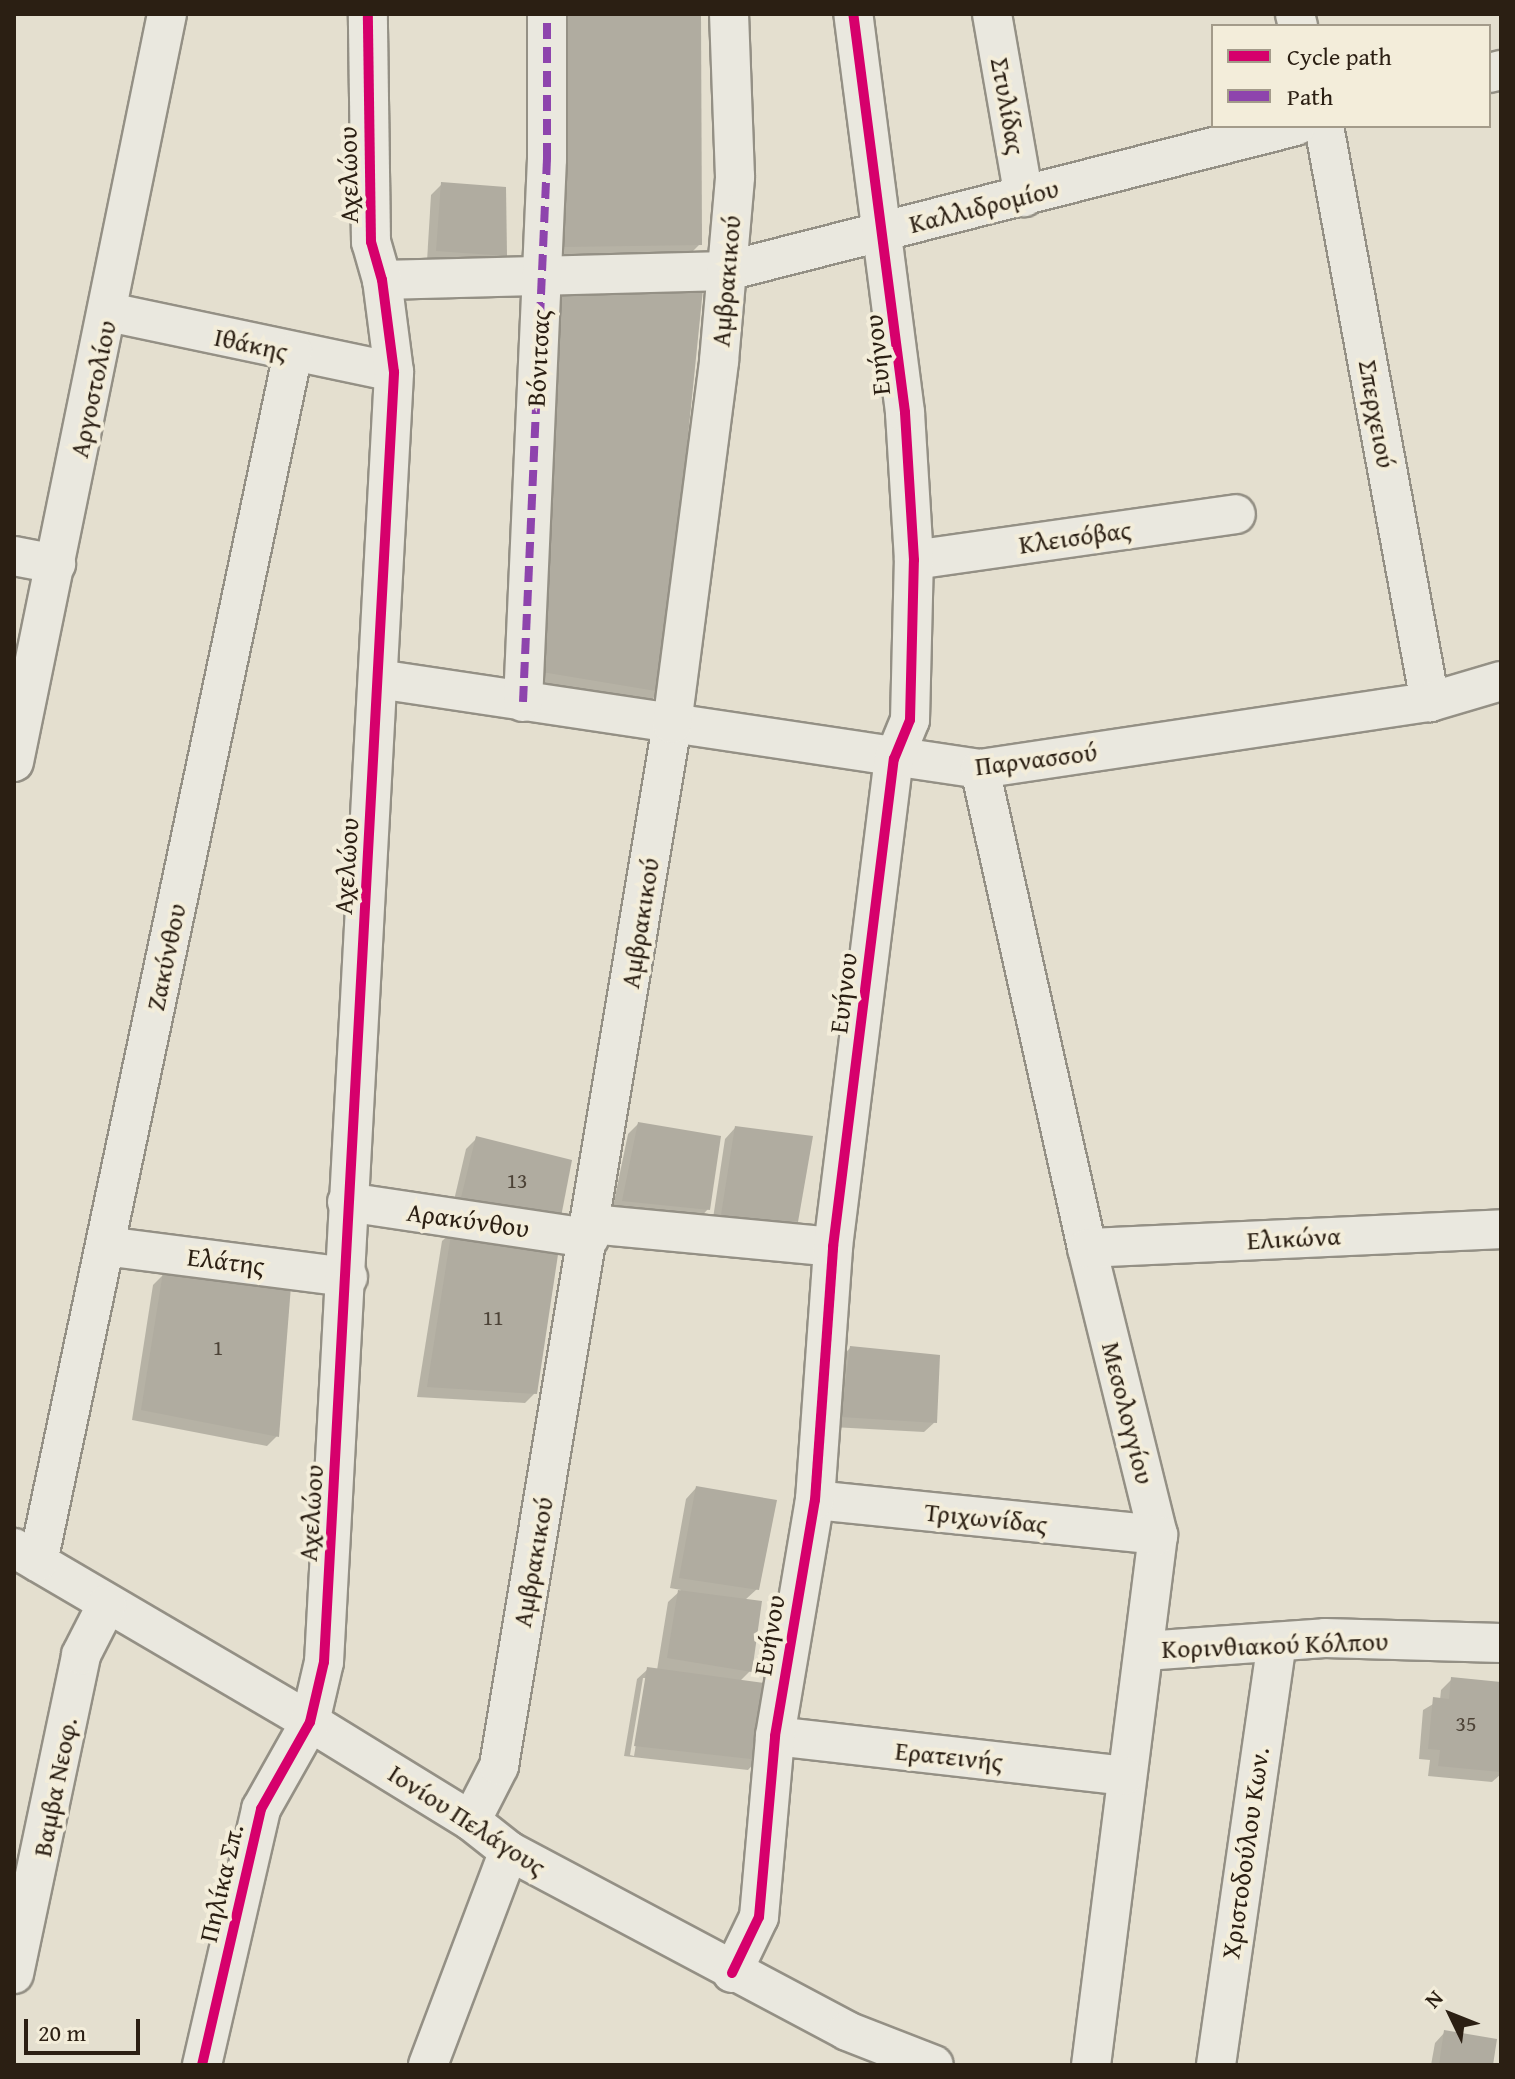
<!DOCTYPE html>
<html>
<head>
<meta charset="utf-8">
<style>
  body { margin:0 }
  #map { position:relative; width:1515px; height:2079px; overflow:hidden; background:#e4dfcf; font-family:"Gentium Book Plus",serif }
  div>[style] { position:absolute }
  .shadow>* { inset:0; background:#0003 }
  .building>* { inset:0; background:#b0aca0 }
  .roads { filter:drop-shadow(2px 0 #949085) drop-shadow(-2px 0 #949085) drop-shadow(0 2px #949085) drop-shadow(0 -2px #949085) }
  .street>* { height:38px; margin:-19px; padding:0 19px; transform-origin:19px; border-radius:19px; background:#eae8df }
  .quiet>* { height:8px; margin-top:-4px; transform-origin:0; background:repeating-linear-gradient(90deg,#8e44ad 0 16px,transparent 0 24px) }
  .cycleway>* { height:10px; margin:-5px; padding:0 5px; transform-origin:5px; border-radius:5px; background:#d6006c }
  span { translate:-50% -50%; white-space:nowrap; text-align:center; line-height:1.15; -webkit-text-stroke:8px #f3edda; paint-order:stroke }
  .number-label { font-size:22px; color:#4c4236 }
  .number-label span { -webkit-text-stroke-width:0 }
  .street-label { font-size:26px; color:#2b1f13 }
  .frame { position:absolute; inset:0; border:16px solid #2b1f13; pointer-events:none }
  .legend { position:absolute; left:1211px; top:24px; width:280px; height:104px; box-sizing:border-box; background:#f3edda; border:2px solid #a39b8a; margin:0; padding:10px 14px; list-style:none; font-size:24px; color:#2b1f13 }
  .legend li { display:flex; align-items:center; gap:16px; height:40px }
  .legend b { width:40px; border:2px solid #a39b8a }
  .north { position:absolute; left:1411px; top:1975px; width:80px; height:80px; -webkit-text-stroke:6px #f3edda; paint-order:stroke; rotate:313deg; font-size:22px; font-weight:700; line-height:32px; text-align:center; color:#2b1f13 }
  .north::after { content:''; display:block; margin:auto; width:28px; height:36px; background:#2b1f13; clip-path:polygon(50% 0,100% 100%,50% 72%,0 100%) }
  .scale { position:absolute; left:24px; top:2019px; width:116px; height:36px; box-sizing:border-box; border:4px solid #2b1f13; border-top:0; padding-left:10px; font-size:24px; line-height:28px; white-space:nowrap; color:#2b1f13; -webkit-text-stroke:6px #f3edda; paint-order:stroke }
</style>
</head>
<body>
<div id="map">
  <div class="shadow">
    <i style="clip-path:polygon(699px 14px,700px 244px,684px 260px,547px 262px)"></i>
    <i style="clip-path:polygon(442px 184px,505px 255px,495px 265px,427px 261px,431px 195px)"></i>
    <i style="clip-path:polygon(542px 307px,660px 691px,645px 707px,521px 686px)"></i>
    <i style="clip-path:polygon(638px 1124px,708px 1209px,698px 1220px,612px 1211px,628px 1134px)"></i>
    <i style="clip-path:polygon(735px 1128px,796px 1221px,786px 1232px,712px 1225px,725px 1139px)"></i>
    <i style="clip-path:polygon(477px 1138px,570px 1161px,451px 1213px,466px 1149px)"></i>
    <i style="clip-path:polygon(453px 1231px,535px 1393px,525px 1403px,417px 1397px,442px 1241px)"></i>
    <i style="clip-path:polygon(164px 1274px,277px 1436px,267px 1446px,132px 1420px,153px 1285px)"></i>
    <i style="clip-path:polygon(850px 1348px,935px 1422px,924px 1432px,832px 1427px,840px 1359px)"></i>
    <i style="clip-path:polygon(evenodd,696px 1488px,757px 1589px,745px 1600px,750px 1671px,739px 1682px,758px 1759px,748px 1770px,624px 1756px,637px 1679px,648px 1669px,657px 1670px,668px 1602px,681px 1590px,670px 1588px,686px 1499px,696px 1488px,643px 1678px,647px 1678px,634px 1756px,630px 1755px,643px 1678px)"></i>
    <i style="clip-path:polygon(1452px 1679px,1501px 1684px,1501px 1774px,1492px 1782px,1428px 1776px,1430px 1760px,1419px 1759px,1423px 1710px,1440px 1700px,1441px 1690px)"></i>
    <i style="clip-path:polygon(1445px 2032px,1491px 2065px,1431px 2065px,1435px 2043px)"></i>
  </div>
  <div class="building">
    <i style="clip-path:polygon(566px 14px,701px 14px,702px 245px,562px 247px)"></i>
    <i style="clip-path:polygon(441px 182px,506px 187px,507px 256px,436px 251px)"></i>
    <i style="clip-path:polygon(557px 289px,703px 289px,662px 692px,536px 671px)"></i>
    <i style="clip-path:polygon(638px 1122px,721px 1136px,710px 1210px,622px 1201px)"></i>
    <i style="clip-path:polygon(735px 1126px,813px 1136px,798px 1222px,721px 1215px)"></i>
    <i style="clip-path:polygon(476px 1136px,572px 1160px,560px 1222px,460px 1202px)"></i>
    <i style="clip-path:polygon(452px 1228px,559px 1248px,537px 1394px,427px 1387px)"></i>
    <i style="clip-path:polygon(163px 1272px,291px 1286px,279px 1437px,141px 1410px)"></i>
    <i style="clip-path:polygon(850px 1346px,940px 1355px,937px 1423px,841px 1417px)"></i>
    <i style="clip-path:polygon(696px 1486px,777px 1500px,759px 1590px,679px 1578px)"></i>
    <i style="clip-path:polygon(678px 1590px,762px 1601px,752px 1672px,667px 1658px)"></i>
    <i style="clip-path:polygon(647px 1667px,772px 1684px,760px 1760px,634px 1746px)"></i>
    <i style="clip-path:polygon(1451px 1677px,1501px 1682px,1501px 1772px,1438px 1766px,1440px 1750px,1428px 1749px,1433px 1697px,1449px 1699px)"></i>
    <i style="clip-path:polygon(1444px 2030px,1497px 2039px,1493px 2065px,1439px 2065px)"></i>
  </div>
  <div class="roads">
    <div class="street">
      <i style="left:992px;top:14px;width:186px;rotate:80.1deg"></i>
      <i style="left:1295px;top:14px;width:12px;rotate:76deg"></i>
      <i style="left:1489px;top:73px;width:12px;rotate:-14deg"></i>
      <i style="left:1324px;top:126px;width:586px;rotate:79.57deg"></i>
      <i style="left:382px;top:280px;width:345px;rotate:-1.5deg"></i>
      <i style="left:727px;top:271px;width:587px;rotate:-14.3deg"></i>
      <i style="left:109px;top:312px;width:291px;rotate:11.9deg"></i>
      <i style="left:14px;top:556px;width:43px;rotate:10.8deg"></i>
      <i style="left:914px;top:560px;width:325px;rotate:-8.1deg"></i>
      <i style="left:378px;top:679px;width:609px;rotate:8.5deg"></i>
      <i style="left:980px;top:769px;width:455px;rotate:-8.5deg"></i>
      <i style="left:1430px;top:702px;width:74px;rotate:-16.5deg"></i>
      <i style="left:523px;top:702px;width:544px;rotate:-87.47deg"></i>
      <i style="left:547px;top:159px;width:145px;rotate:-90deg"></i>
      <i style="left:14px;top:762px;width:763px;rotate:-78.44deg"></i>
      <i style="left:980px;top:769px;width:491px;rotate:77.4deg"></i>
      <i style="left:1087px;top:1248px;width:296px;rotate:76.1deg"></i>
      <i style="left:1158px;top:1535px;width:534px;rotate:97.2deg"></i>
      <i style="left:347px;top:1202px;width:245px;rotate:8.5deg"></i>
      <i style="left:591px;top:1224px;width:243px;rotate:5.4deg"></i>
      <i style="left:105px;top:1246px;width:245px;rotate:7.3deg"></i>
      <i style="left:1087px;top:1248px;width:414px;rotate:-2.6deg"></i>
      <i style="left:815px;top:1500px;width:345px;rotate:5.8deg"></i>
      <i style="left:14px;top:1548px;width:343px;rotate:30.4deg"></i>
      <i style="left:310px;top:1722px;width:189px;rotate:31.6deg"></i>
      <i style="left:471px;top:1821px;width:48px;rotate:38.3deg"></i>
      <i style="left:509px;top:1851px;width:383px;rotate:28deg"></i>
      <i style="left:847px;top:2031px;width:93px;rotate:21.3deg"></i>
      <i style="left:38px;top:1562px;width:1236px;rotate:-78.09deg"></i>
      <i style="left:1145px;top:1651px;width:180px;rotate:-4.1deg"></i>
      <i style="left:1325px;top:1638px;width:176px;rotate:1.6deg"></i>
      <i style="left:775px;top:1736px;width:351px;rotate:6.5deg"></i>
      <i style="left:471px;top:1821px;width:62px;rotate:-63deg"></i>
      <i style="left:499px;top:1766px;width:1056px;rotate:-80.57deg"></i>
      <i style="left:672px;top:724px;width:366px;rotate:-82.6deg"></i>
      <i style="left:719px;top:361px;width:185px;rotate:-85deg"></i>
      <i style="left:735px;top:177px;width:163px;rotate:-92.1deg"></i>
      <i style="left:732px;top:1973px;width:62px;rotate:-64.3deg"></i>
      <i style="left:759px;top:1917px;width:182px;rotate:-84.9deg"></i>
      <i style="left:775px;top:1736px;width:239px;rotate:-80.4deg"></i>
      <i style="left:815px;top:1500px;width:254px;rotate:-85.9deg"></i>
      <i style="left:833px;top:1247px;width:492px;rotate:-82.9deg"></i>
      <i style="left:894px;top:759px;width:42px;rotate:-67.7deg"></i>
      <i style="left:910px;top:720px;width:160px;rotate:-88.6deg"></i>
      <i style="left:914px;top:560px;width:148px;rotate:-93.5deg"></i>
      <i style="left:905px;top:412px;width:401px;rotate:-97.4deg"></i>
      <i style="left:14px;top:1974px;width:326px;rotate:-78.1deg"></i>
      <i style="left:81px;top:1655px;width:57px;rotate:-63deg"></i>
      <i style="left:202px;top:2065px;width:263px;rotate:-77deg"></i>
      <i style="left:261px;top:1809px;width:100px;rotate:-60.6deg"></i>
      <i style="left:310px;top:1722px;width:62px;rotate:-76.9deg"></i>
      <i style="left:324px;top:1662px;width:1292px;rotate:-86.89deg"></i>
      <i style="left:394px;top:372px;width:93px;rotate:-97.4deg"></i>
      <i style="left:382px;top:280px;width:40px;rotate:-106deg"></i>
      <i style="left:371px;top:242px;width:228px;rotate:-90.8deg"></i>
      <i style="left:428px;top:2065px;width:229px;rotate:-69.3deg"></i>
      <i style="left:1216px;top:2065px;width:427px;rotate:-81.8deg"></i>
    </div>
  </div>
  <div class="quiet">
    <i style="left:523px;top:702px;width:544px;rotate:-87.47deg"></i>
    <i style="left:547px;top:159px;width:145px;rotate:-90deg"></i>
  </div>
  <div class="cycleway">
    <i style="left:732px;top:1973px;width:62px;rotate:-64.3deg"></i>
    <i style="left:759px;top:1917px;width:182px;rotate:-84.9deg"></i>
    <i style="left:775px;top:1736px;width:239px;rotate:-80.4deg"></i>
    <i style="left:815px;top:1500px;width:254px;rotate:-85.9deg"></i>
    <i style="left:833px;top:1247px;width:492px;rotate:-82.9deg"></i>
    <i style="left:894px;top:759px;width:42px;rotate:-67.7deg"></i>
    <i style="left:910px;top:720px;width:160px;rotate:-88.6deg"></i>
    <i style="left:914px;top:560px;width:148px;rotate:-93.5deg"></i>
    <i style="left:905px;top:412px;width:401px;rotate:-97.4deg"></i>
    <i style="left:202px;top:2065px;width:263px;rotate:-77deg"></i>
    <i style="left:261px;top:1809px;width:100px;rotate:-60.6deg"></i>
    <i style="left:310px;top:1722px;width:62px;rotate:-76.9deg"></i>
    <i style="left:324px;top:1662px;width:1292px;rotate:-86.89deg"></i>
    <i style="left:394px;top:372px;width:93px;rotate:-97.4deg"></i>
    <i style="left:382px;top:280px;width:40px;rotate:-106deg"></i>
    <i style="left:371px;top:242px;width:228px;rotate:-90.8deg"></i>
  </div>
  <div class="number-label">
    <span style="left:517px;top:1181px">13</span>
    <span style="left:493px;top:1318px">11</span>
    <span style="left:218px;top:1348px">1</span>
    <span style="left:1466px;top:1724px">35</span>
  </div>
  <div class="street-label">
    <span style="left:1008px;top:106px;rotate:80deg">Στυλίδας</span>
    <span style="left:348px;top:175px;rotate:-91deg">Αχελώου</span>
    <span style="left:984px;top:206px;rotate:-14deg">Καλλιδρομίου</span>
    <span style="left:726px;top:281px;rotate:-85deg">Αμβρακικού</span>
    <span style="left:251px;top:344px;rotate:12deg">Ιθάκης</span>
    <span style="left:877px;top:355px;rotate:-96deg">Ευήνου</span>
    <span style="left:538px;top:358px;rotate:-87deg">Βόνιτσας</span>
    <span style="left:93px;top:389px;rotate:-78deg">Αργοστολίου</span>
    <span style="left:1377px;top:414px;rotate:80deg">Σπερχειού</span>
    <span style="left:1075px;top:537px;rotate:-8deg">Κλεισόβας</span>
    <span style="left:1036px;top:759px;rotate:-7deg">Παρνασσού</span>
    <span style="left:346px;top:866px;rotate:-86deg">Αχελώου</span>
    <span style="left:640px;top:923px;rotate:-81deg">Αμβρακικού</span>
    <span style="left:166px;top:957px;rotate:-78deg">Ζακύνθου</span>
    <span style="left:843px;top:993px;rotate:-83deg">Ευήνου</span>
    <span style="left:468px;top:1220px;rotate:8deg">Αρακύνθου</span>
    <span style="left:1294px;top:1238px;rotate:-3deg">Ελικώνα</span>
    <span style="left:226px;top:1261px;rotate:7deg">Ελάτης</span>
    <span style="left:1128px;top:1413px;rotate:76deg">Μεσολογγίου</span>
    <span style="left:311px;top:1513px;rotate:-86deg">Αχελώου</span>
    <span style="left:986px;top:1518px;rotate:6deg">Τριχωνίδας</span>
    <span style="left:533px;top:1562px;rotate:-80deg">Αμβρακικού</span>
    <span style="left:769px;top:1635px;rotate:-80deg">Ευήνου</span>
    <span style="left:1275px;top:1645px;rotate:-2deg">Κορινθιακού Κόλπου</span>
    <span style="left:949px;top:1756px;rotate:6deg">Ερατεινής</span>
    <span style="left:55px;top:1787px;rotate:-79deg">Βαμβα Νεοφ.</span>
    <span style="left:467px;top:1820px;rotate:33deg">Ιονίου Πελάγους</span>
    <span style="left:1245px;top:1853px;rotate:-82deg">Χριστοδούλου Κων.</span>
    <span style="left:221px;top:1883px;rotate:-77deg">Πηλίκα Σπ.</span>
  </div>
  <div class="frame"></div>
  <ul class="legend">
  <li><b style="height:10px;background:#d6006c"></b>Cycle path</li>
  <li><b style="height:10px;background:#8e44ad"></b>Path</li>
  </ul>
  <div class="north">N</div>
  <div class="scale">20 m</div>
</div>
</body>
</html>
